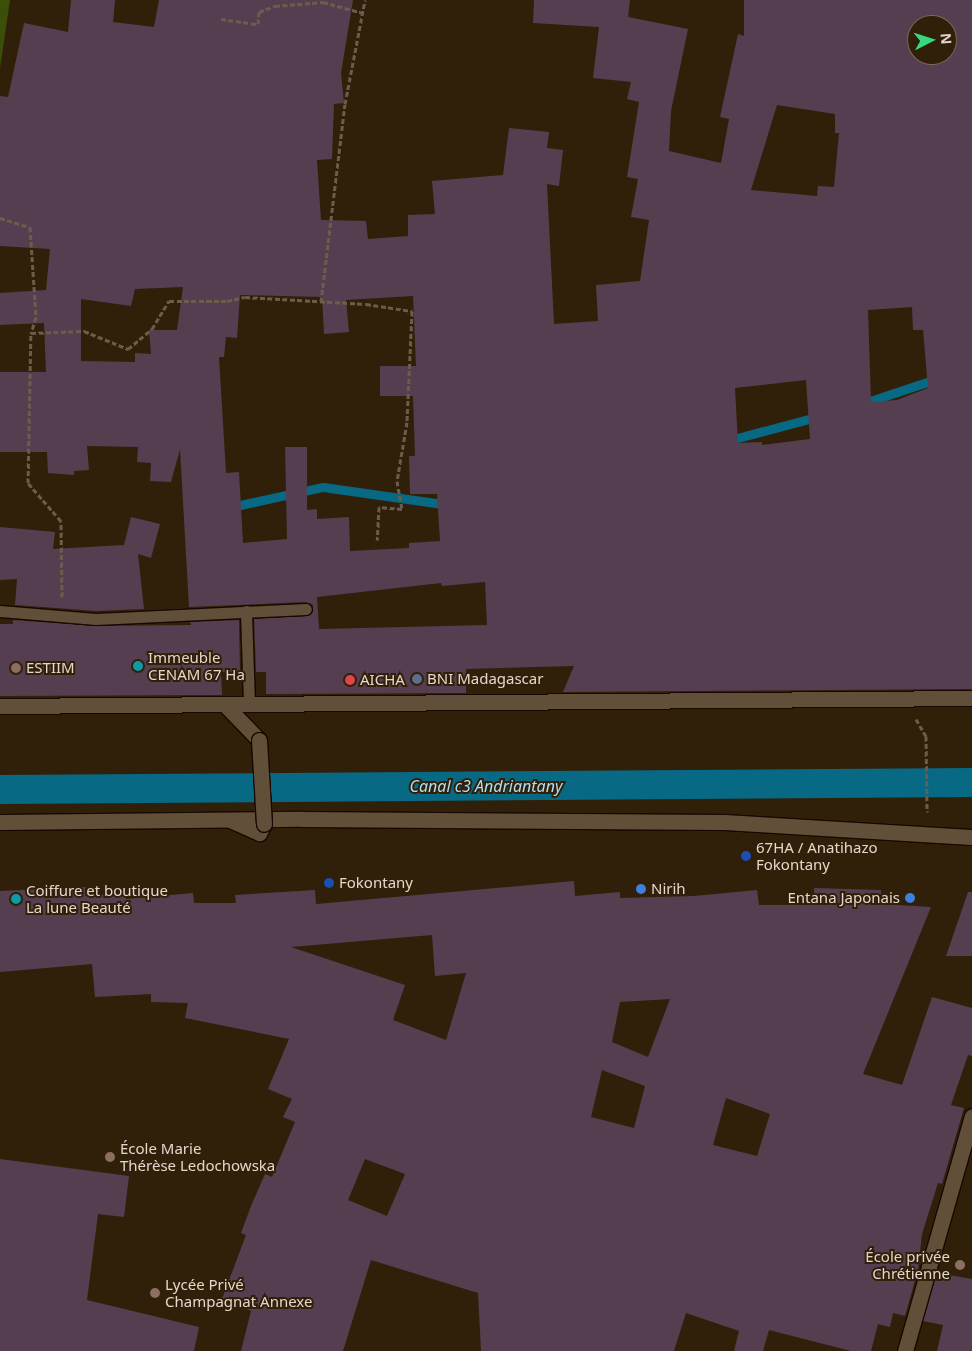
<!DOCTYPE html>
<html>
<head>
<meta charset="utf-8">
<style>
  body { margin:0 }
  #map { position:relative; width:972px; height:1351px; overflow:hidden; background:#30200a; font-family:"Noto Sans",sans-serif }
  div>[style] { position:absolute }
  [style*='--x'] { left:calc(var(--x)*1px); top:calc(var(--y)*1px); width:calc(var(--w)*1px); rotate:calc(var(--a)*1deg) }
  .green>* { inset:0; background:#3c4f09 }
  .stream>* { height:9px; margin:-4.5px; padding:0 4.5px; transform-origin:4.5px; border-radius:4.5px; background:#086984 }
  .canal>* { height:29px; margin:-14.5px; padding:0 14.5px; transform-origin:14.5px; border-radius:14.5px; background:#086984 }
  .building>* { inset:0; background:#553e50 }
  .path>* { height:3px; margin-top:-1.5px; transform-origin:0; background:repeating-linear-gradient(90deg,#6c5d4a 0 5px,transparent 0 7.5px) }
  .roads { filter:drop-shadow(1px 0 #170900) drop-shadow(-1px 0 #170900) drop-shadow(0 1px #170900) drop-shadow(0 -1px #170900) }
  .lane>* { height:11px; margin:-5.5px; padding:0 5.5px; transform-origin:5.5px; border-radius:5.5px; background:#614f39 }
  .street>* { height:15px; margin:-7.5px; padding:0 7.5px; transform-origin:7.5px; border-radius:7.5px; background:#614f39 }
  .secondary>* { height:15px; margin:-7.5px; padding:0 7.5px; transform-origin:7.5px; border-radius:7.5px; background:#614f39 }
  .bridges { filter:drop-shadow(1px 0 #170900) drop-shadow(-1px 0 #170900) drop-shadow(0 1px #170900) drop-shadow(0 -1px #170900) }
  .secondary-bridge>* { height:15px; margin:-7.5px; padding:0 7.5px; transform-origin:7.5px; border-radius:7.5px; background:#614f39 }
  .dots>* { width:14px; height:14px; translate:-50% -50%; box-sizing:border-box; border:2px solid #30200a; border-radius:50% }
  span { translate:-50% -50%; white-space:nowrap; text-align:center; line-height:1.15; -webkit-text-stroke:4px #30200a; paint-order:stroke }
  .poi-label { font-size:15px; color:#e2d7ca }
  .left { translate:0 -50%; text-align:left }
  .right { translate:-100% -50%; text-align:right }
  .water-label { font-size:16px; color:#afdff2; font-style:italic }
  .north { position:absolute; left:907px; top:15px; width:50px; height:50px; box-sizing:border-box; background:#30200a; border:1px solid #776957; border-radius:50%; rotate:85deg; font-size:14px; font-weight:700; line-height:20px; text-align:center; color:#e2d7ca }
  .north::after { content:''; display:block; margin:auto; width:18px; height:22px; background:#39d87f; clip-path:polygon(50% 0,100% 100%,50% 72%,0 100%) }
</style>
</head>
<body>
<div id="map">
  <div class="green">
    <div style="clip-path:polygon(0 0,10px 0,0 68px)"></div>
  </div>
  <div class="stream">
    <div style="--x:861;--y:404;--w:82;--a:-18.4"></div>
    <div style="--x:726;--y:441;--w:97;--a:-14.9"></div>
    <div style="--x:231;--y:507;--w:94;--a:-12.3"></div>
    <div style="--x:323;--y:487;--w:128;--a:8.1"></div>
  </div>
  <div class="canal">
    <div style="--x:0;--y:789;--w:972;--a:-0.41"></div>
  </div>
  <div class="building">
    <div style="clip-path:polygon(evenodd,71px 0,115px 0,113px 22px,154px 27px,159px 0,353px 0,341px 73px,344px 103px,334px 104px,332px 159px,317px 160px,321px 220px,366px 221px,368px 239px,408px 236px,408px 215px,435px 214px,432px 181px,503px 175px,509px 128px,549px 132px,547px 148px,563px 150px,559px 186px,547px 184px,554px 324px,598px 321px,596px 285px,640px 281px,649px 220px,631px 217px,638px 179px,627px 177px,639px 102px,627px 99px,631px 82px,593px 78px,599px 27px,533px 23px,534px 0,630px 0,628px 17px,688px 29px,671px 111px,669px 151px,721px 163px,729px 119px,720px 117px,738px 34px,744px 36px,744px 0,972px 0,972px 689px,563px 692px,574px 666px,466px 669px,466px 693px,266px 694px,266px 672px,256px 672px,254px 619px,307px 616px,313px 612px,313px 605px,306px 602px,189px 607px,180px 449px,171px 482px,150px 481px,151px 463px,137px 462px,138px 447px,87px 446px,89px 470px,74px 471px,74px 475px,48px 473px,47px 452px,0 452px,0 372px,46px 372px,44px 323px,0 325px,0 293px,46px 290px,50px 249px,0 246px,0 96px,8px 97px,24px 23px,68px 32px,71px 0,917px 25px,947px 25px,947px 55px,917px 55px,917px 25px,71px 0,777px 105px,835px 114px,835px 133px,839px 133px,834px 187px,818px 186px,817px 196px,751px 190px,777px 105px,71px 0,183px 287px,177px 330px,149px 330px,151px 354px,135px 353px,135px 362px,81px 361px,81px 299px,131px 306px,135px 289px,183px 287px,71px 0,240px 295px,322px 297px,324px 334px,349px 332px,346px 300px,413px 296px,416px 366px,380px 366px,380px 396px,413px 396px,415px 456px,409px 456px,410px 494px,437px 494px,440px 541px,409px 543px,409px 548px,350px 551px,349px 517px,317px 519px,317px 509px,307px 510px,307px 447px,285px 447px,287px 539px,243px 543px,239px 472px,226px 473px,219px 357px,224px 357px,226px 337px,237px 338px,240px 295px,71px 0,912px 307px,913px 330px,923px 330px,928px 388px,897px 400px,871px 402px,868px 310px,912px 307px,71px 0,806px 380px,810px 439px,762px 445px,762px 442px,738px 443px,735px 388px,806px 380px,71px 0,485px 582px,487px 625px,319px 629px,317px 597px,441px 583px,442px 586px,485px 582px)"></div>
    <div style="clip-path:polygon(131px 517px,160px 524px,151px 558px,138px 554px,144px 609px,96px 611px,15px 605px,17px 579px,0 580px,0 527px,55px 532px,53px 549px,124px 545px)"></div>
    <div style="clip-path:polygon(13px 620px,96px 626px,191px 625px,190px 622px,239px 620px,240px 672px,221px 672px,222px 695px,0 696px,0 624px,13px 624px)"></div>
    <div style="clip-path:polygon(evenodd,574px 881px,575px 896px,620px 892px,620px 898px,694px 896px,757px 890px,759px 905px,815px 905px,814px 888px,881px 890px,881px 904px,931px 907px,863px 1074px,902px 1085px,932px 997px,972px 1008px,972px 1056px,968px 1055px,951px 1105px,964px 1108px,942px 1184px,938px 1183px,922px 1234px,918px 1270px,905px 1316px,893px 1313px,890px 1327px,878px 1324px,871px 1351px,851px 1351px,769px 1330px,763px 1351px,734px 1351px,739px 1331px,686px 1313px,674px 1351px,481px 1351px,478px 1293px,371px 1260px,343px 1351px,241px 1351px,251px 1311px,222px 1299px,246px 1235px,241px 1233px,251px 1206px,265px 1174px,272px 1177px,295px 1122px,283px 1117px,292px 1099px,268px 1089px,289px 1039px,185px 1018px,188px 1003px,151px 1002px,151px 994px,95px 997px,92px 964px,0 972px,0 891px,85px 887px,85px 896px,126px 893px,126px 899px,193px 893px,194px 903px,236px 903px,235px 895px,315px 890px,316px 904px,574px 881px,432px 935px,435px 976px,466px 973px,446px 1040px,393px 1020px,405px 985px,291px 947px,432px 935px,574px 881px,670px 999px,648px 1057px,612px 1042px,620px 1002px,670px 999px,574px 881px,602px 1070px,645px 1086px,634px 1128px,591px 1117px,602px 1070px,574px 881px,726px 1098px,770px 1114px,757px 1156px,713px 1145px,726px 1098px,574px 881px,365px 1159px,405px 1174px,387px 1216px,348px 1200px,365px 1159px)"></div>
    <div style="clip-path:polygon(968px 892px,972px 892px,972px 956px,946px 956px)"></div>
    <div style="clip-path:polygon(0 1159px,129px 1176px,124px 1217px,98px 1214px,87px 1300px,199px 1327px,194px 1351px,0 1351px)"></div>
    <div style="clip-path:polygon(937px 1273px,972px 1279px,972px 1351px,937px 1351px,943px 1325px,923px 1321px)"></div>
  </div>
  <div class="path">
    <div style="--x:221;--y:19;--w:37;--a:8"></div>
    <div style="--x:258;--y:24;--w:12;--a:-85"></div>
    <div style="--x:259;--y:12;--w:17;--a:-21"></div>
    <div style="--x:275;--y:6;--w:48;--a:-4.8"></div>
    <div style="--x:323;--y:2;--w:41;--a:15.4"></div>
    <div style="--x:0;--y:218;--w:31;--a:17"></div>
    <div style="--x:30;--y:227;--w:90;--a:86.2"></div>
    <div style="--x:36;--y:317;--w:17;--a:107"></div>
    <div style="--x:321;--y:302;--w:199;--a:-83.1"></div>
    <div style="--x:345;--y:104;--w:106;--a:-79.1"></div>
    <div style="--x:62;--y:597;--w:76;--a:-90.8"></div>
    <div style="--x:61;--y:521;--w:50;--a:-131"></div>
    <div style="--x:28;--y:483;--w:150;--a:-88.9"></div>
    <div style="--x:31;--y:333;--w:53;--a:-2.2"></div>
    <div style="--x:84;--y:331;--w:48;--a:22.2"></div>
    <div style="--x:128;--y:349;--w:31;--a:-40"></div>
    <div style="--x:152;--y:329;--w:33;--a:-59"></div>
    <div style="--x:169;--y:301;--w:58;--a:0"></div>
    <div style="--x:227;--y:301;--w:18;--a:-13"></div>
    <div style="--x:245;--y:297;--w:121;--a:3.3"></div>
    <div style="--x:366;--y:304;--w:47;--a:8.7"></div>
    <div style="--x:412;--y:311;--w:111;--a:92.6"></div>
    <div style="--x:407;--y:422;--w:60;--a:99.6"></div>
    <div style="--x:397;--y:481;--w:28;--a:80"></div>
    <div style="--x:402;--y:509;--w:23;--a:-175"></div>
    <div style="--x:379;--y:507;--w:33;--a:93"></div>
    <div style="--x:916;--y:719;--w:20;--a:60"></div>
    <div style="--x:926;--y:736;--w:76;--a:89.2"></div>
  </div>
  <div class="roads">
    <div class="lane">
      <div style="--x:0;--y:611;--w:96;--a:4.8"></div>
      <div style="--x:96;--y:619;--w:210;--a:-2.7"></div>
      <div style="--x:240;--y:705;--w:9;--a:-13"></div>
      <div style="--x:249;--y:703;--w:92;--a:-91.9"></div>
    </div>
    <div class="street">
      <div style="--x:905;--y:1351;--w:244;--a:-74.1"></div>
    </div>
    <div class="secondary">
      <div style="--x:0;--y:706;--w:972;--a:-0.47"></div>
      <div style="--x:227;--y:707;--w:46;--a:45.9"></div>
      <div style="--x:232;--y:821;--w:30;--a:24"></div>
      <div style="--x:259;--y:833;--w:10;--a:-61"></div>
      <div style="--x:0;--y:822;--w:302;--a:-0.6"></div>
      <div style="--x:302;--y:819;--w:422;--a:0.4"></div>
      <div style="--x:724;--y:822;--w:248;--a:3.5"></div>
    </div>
  </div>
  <div class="bridges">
    <div class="secondary-bridge">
      <div style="--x:259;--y:740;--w:84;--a:86.6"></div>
    </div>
  </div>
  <div class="dots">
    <div style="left:138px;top:666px;background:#0f9aa8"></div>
    <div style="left:16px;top:668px;background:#8d6e63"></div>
    <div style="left:417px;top:679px;background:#5c6f8a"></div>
    <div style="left:350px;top:680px;background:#e0444e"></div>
    <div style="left:746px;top:856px;background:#1a4fb4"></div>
    <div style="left:329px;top:883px;background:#1a4fb4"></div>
    <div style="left:641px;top:889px;background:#3f7fe0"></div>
    <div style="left:910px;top:898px;background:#3f7fe0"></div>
    <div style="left:16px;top:899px;background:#0f9aa8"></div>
    <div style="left:110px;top:1157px;background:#8d6e63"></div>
    <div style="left:960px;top:1265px;background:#8d6e63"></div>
    <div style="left:155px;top:1293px;background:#8d6e63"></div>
  </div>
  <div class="poi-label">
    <span class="left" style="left:148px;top:666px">Immeuble<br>CENAM 67 Ha</span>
    <span class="left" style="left:26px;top:668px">ESTIIM</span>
    <span class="left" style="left:427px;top:679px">BNI Madagascar</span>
    <span class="left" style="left:360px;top:680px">AICHA</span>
    <span class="left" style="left:756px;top:856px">67HA / Anatihazo<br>Fokontany</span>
    <span class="left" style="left:339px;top:883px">Fokontany</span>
    <span class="left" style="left:651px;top:889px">Nirih</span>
    <span class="left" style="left:26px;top:899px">Coiffure et boutique<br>La lune Beauté</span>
    <span class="right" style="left:900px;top:898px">Entana Japonais</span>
    <span class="left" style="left:120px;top:1157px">École Marie<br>Thérèse Ledochowska</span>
    <span class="right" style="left:950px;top:1265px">École privée<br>Chrétienne</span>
    <span class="left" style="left:165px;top:1293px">Lycée Privé<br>Champagnat Annexe</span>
  </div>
  <div class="water-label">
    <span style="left:486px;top:786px">Canal c3 Andriantany</span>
  </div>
  <div class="north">N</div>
</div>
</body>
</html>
